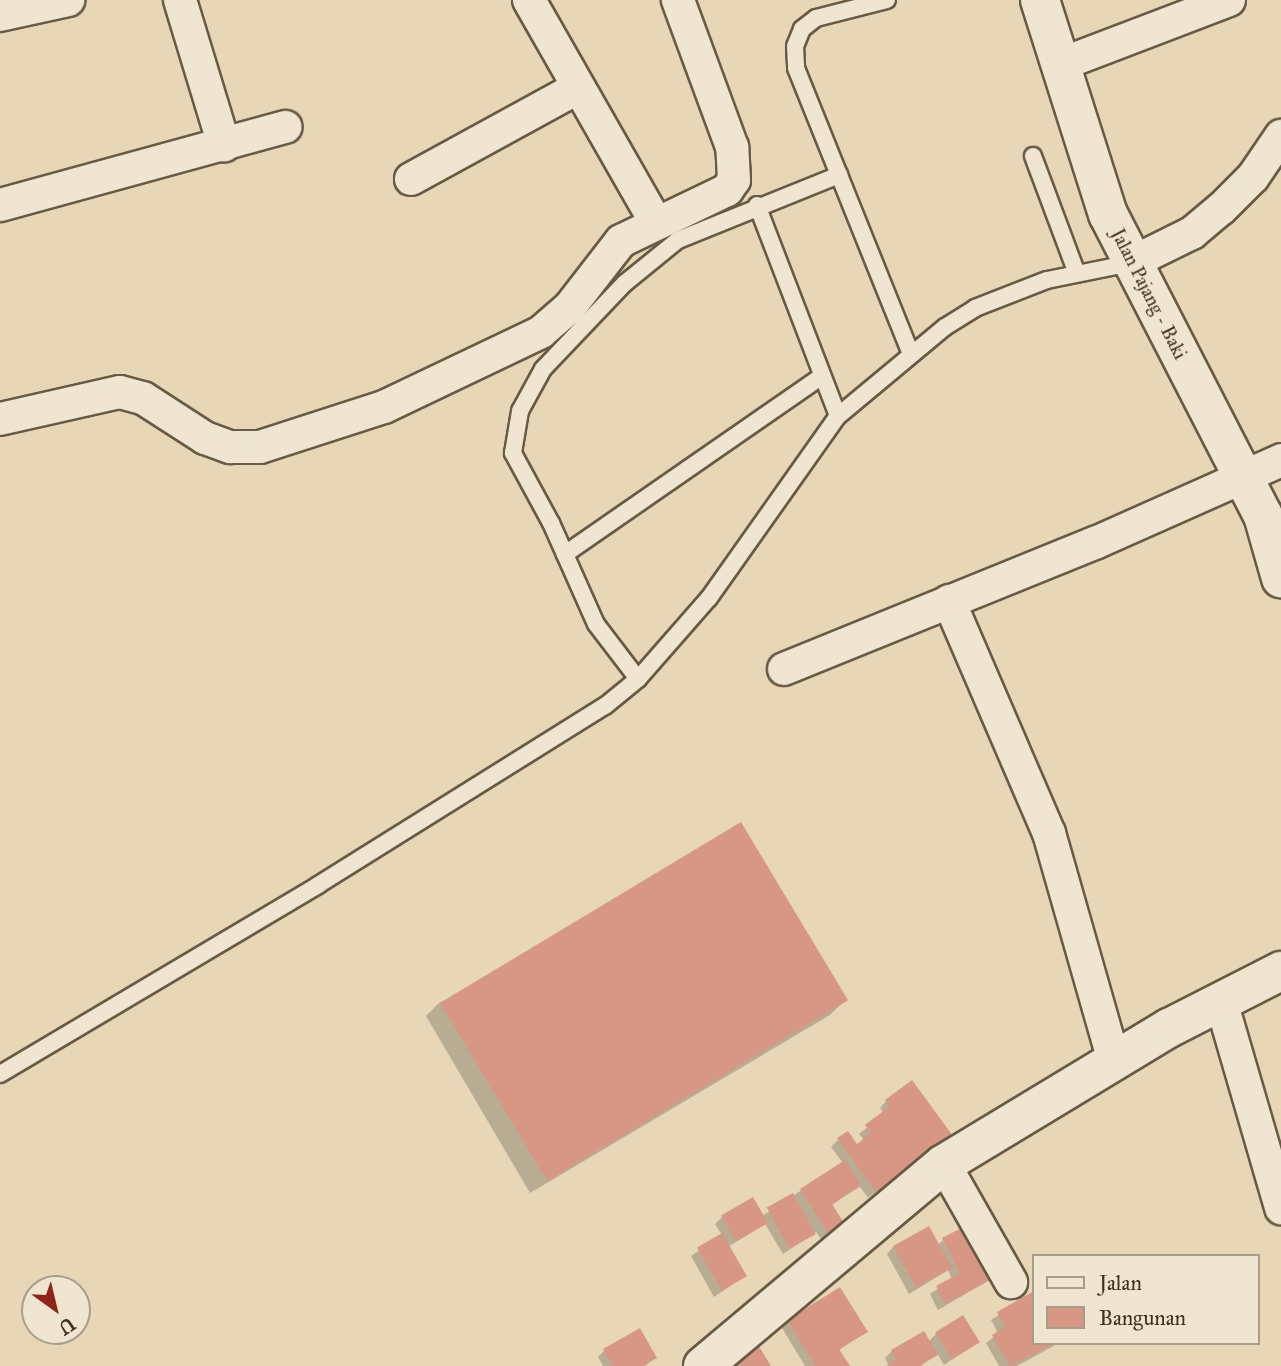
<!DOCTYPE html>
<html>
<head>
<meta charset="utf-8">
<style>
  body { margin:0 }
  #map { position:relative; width:1281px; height:1366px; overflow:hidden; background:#e7d7b7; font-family:"IM FELL Great Primer",serif }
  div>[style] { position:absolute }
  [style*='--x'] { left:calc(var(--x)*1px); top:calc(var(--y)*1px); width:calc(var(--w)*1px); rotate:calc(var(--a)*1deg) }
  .shadow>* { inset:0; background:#0003 }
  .building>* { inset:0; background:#d89785; transform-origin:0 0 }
  .roads { filter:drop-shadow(2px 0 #685a44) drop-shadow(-2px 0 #685a44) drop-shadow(0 2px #685a44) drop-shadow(0 -2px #685a44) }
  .service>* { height:16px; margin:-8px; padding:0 8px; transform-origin:8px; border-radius:8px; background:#efe5d0 }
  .minor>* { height:32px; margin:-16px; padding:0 16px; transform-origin:16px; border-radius:16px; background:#efe5d0 }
  .tertiary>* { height:38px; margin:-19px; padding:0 19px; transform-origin:19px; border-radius:19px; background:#efe5d0 }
  .secondary>* { height:38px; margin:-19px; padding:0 19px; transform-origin:19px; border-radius:19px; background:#efe5d0 }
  span { translate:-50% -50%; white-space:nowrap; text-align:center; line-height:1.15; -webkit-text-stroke:6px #efe5d0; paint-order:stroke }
  .street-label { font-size:19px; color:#3e301d }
  .legend { position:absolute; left:1032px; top:1254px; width:228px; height:91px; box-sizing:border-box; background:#efe5d0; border:2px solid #a89d88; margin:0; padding:9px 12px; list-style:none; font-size:21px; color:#3e301d }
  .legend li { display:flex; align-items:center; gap:14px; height:35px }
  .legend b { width:35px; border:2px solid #a89d88 }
  .north { position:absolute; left:21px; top:1275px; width:70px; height:70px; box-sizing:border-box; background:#efe5d0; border:2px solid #a89d88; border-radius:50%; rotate:146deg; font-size:19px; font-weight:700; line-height:28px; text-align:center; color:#3e301d }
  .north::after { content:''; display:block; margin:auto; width:24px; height:32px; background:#8f2418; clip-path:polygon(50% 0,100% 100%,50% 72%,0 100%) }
</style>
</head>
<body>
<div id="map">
  <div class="shadow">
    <div style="clip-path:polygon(845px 1000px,830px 1015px,530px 1193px,426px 1016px,440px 1002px)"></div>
    <div style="clip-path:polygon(886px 1101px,943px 1143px,868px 1198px,859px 1185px,831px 1206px,842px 1223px,821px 1239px,816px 1232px,783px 1254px,765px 1224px,728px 1247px,745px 1276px,714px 1297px,691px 1256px,722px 1235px,715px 1224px,722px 1217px,762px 1216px,843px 1163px,831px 1147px,838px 1140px,857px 1146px,864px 1140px,859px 1134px,884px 1114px,880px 1108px)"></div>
    <div style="clip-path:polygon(943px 1240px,996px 1276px,938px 1310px,930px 1294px,952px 1279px,948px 1270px,909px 1294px,887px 1254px,894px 1246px,938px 1245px)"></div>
    <div style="clip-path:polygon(1034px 1293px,1034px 1343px,1059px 1343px,1017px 1366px,999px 1366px,986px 1343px,998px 1333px,991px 1320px)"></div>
    <div style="clip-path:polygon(789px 1321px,866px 1331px,838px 1351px,848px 1366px,805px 1366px,782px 1328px)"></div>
    <div style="clip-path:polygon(936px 1334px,978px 1342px,944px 1365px,937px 1353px,921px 1366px,889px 1366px,885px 1358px,892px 1351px,928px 1342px)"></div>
    <div style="clip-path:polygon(605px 1350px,655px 1358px,645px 1366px,603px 1366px,598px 1357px)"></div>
  </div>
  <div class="building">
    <div style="left:741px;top:822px;width:208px;height:351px;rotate:59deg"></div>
    <div style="clip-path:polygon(912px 1080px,953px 1136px,876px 1192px,837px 1138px,848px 1131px,857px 1144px,871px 1133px,865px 1125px,890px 1106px,885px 1100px)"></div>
    <div style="clip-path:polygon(845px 1160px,861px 1186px,832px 1204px,844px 1223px,828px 1233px,800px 1189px)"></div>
    <div style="left:793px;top:1193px;width:47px;height:30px;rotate:61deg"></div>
    <div style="left:753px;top:1197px;width:30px;height:37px;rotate:60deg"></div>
    <div style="clip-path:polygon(971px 1223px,998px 1276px,945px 1304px,936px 1286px,960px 1273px,942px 1238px)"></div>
    <div style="left:929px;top:1226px;width:48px;height:41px;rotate:61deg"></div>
    <div style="left:722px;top:1233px;width:50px;height:29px;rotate:60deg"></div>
    <div style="clip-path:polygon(840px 1287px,868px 1332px,839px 1349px,850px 1366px,816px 1366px,787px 1320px)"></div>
    <div style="clip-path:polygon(1034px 1291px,1034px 1343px,1056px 1343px,1010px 1366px,992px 1335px,1005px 1327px,997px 1312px)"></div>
    <div style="left:963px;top:1315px;width:32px;height:33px;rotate:58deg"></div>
    <div style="clip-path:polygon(640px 1328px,657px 1358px,642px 1366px,613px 1366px,603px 1349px)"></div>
    <div style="clip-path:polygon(924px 1331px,938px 1355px,919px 1366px,886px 1366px,896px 1360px,891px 1350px)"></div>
    <div style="clip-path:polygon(757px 1343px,771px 1366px,733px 1366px)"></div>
  </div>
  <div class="roads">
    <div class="service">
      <div style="--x:887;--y:0;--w:73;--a:165.8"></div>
      <div style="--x:816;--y:18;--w:18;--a:142"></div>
      <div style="--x:802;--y:29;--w:18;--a:112"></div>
      <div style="--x:795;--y:46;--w:22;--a:87"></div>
      <div style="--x:796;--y:68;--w:308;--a:68.1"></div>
      <div style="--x:1033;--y:156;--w:123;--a:69.5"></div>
      <div style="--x:757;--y:205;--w:226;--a:69"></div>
      <div style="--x:565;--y:554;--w:311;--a:-34.7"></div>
      <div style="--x:638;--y:679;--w:69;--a:-127.4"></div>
      <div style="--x:596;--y:624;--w:111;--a:-114"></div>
      <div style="--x:551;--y:523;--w:80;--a:-118.5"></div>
      <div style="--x:513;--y:453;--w:43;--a:-80.5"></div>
      <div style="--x:520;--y:411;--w:48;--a:-61.3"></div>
      <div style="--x:543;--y:369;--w:119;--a:-46.4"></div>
      <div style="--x:625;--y:283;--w:68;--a:-39.1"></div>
      <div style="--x:678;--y:240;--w:174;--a:-22"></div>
      <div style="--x:0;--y:1074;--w:370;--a:-30.7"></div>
      <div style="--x:318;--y:885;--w:338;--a:-32"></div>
      <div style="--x:605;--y:706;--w:43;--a:-39.3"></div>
      <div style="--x:638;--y:679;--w:108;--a:-48.8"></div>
      <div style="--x:709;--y:598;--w:223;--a:-54.7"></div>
      <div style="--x:838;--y:416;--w:139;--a:-39.8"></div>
      <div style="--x:945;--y:327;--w:36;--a:-32"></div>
      <div style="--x:975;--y:308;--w:77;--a:-21.3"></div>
      <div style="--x:1047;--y:280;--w:86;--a:-11.4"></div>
    </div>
    <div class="minor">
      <div style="--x:180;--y:0;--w:152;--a:73.1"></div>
      <div style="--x:529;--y:0;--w:254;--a:60.3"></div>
      <div style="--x:0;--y:15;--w:70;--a:-12.4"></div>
      <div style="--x:1059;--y:65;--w:182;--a:-20.9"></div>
      <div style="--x:411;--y:179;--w:189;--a:-28.7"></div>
      <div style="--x:0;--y:205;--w:296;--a:-15.3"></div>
      <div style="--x:1131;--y:263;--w:68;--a:-26.2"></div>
      <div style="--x:1192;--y:233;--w:38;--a:-40"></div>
      <div style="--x:1221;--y:209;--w:45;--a:-45"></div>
      <div style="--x:1253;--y:177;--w:50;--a:-55.7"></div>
      <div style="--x:0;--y:419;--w:123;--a:-12.7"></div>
      <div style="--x:120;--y:392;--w:24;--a:15"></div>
      <div style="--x:143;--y:398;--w:74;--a:32.8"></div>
      <div style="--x:205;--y:438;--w:27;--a:20"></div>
      <div style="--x:230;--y:447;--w:30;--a:0"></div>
      <div style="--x:260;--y:447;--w:130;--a:-17.9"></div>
      <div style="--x:384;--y:407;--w:174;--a:-25.5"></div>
      <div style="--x:541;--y:332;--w:37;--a:-41"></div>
      <div style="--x:569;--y:308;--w:85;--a:-52.2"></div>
      <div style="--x:621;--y:241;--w:118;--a:-25.7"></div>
      <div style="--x:727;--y:190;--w:12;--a:-55"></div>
      <div style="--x:734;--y:180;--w:33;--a:-93"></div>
      <div style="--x:732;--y:147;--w:157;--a:-110.2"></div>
      <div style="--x:949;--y:601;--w:253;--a:66.7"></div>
      <div style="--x:1049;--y:833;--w:237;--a:74.1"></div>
      <div style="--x:784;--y:669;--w:336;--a:-22.1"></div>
      <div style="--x:1095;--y:543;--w:204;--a:-24"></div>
      <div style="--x:1221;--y:1001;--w:216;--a:73.8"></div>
      <div style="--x:944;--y:1164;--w:136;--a:60.4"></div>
    </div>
    <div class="tertiary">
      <div style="--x:703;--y:1366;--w:314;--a:-40"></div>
      <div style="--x:944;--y:1164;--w:263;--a:-31.2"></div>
      <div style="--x:1169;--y:1028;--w:126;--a:-27"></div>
    </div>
    <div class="secondary">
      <div style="--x:1040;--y:0;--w:225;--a:72.4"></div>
      <div style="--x:1108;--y:214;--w:339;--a:62.8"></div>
      <div style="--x:1263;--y:515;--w:66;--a:74.1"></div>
    </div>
  </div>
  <div class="street-label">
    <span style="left:1149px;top:294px;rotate:63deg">Jalan Pajang - Baki</span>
  </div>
  <ul class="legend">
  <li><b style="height:9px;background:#efe5d0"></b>Jalan</li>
  <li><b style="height:19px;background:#d89785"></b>Bangunan</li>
  </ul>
  <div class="north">U</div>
</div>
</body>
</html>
